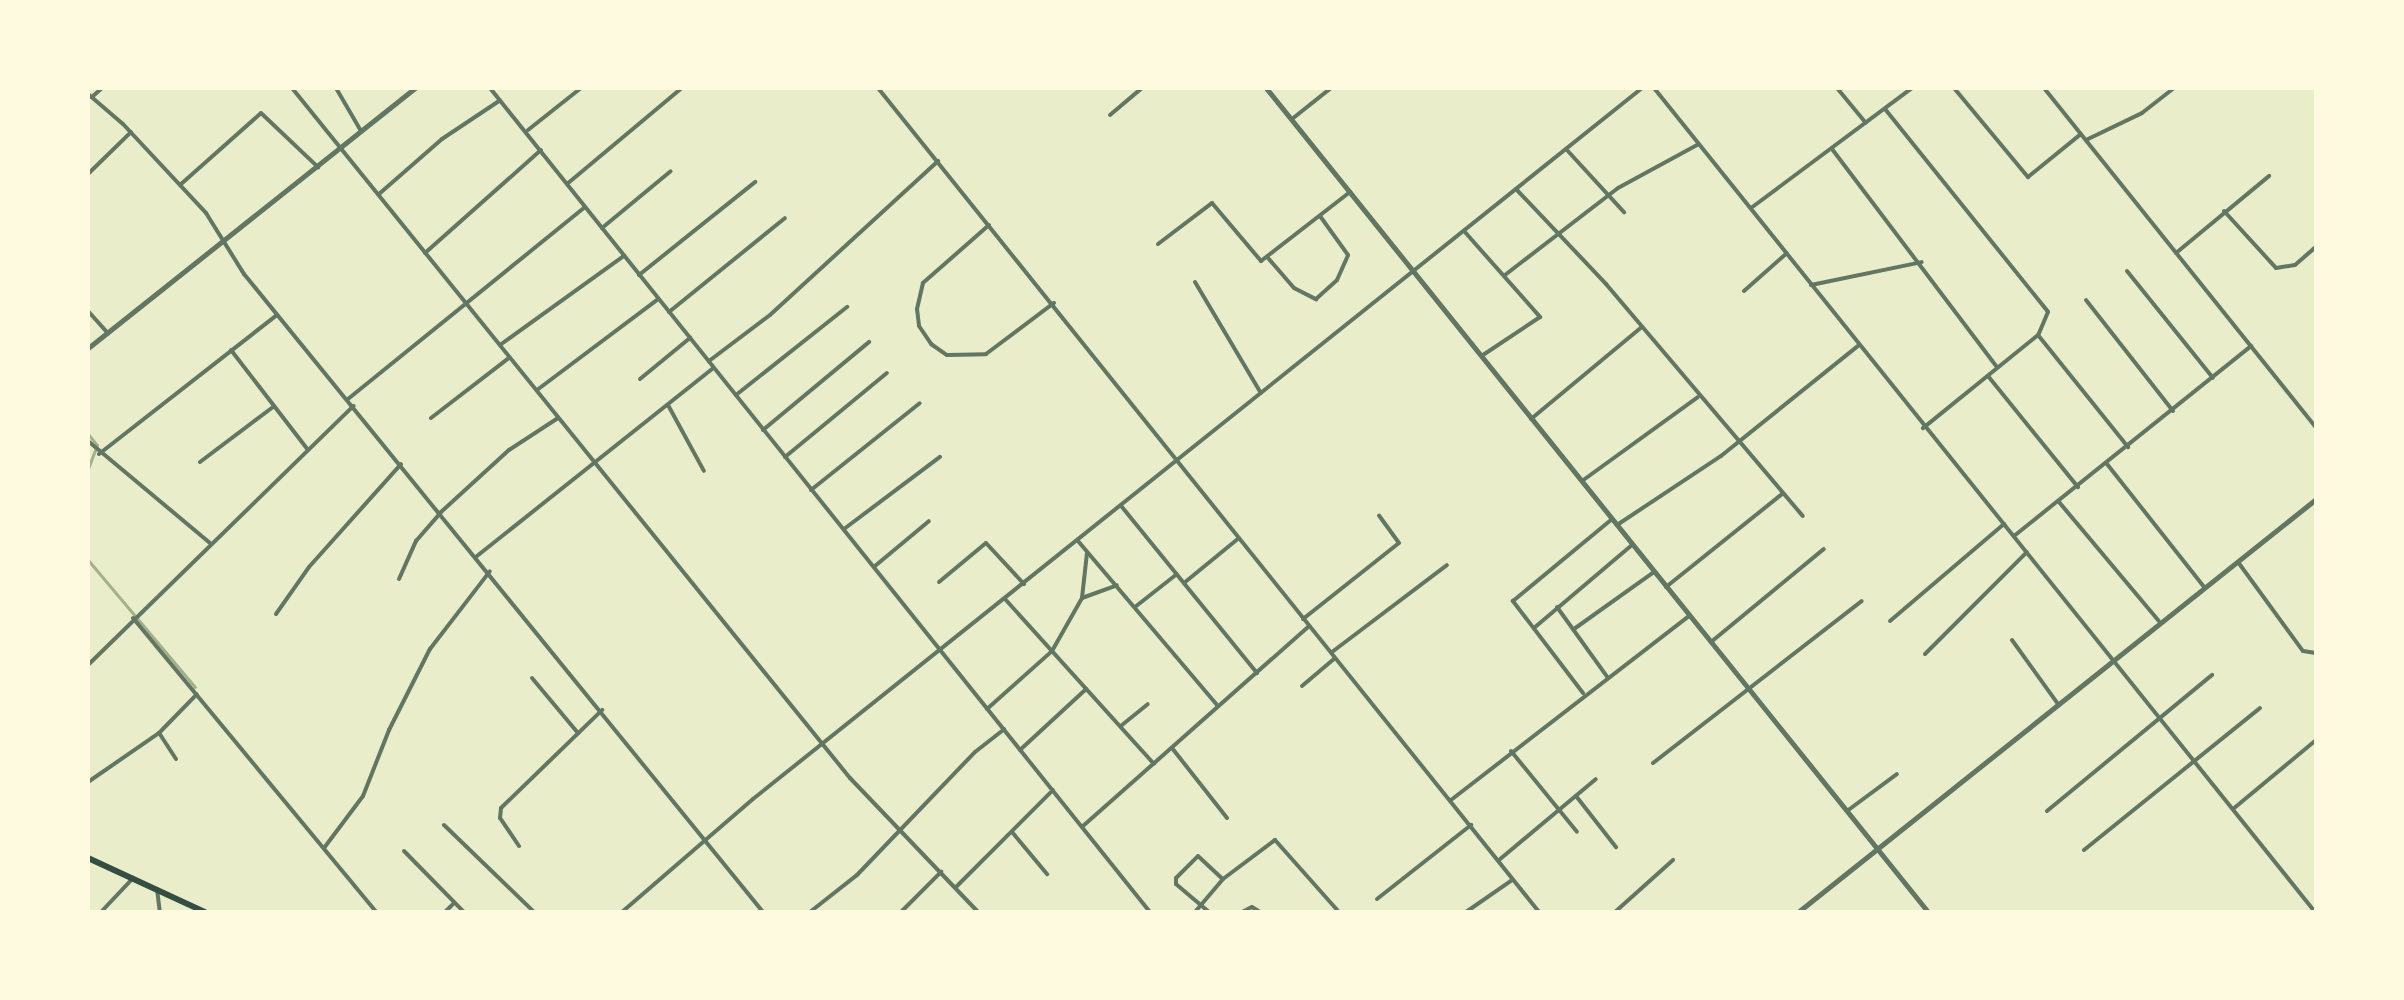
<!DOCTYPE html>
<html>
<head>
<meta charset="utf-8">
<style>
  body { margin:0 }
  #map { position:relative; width:2404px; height:1000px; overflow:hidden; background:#e9edc9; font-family:Roboto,sans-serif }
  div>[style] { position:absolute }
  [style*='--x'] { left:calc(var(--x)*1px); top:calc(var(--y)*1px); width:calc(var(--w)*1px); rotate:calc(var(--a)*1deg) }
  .stream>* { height:3px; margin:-1.5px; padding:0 1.5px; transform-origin:1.5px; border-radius:1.5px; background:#a3b18a }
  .minor>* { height:4px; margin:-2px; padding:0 2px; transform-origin:2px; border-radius:2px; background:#617663 }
  .tertiary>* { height:5px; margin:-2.5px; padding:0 2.5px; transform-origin:2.5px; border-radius:2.5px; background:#617663 }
  .secondary>* { height:6px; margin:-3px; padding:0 3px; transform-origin:3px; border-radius:3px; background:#344e41 }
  span { translate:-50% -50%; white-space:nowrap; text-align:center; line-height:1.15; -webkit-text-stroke:6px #fefae0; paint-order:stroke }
  .frame { position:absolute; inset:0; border:90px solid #fefae0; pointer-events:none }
</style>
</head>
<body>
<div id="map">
  <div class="stream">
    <div style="--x:88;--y:434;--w:14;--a:51"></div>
    <div style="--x:97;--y:445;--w:25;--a:111"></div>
    <div style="--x:88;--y:560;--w:166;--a:49.9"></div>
  </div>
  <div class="minor">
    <div style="--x:292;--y:88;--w:887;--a:51.04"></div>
    <div style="--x:850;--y:778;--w:185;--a:46.3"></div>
    <div style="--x:336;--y:88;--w:50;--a:59.8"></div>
    <div style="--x:490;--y:88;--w:1056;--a:51.31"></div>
    <div style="--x:878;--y:88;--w:1056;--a:51.26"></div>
    <div style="--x:1654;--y:88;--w:1056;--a:51.26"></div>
    <div style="--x:1837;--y:88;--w:45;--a:50.4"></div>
    <div style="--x:1954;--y:88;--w:116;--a:50.3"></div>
    <div style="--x:2028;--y:177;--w:68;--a:-39.1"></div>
    <div style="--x:2044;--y:88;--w:435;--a:51.3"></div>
    <div style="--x:88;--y:94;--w:46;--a:40.6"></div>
    <div style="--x:123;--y:124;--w:122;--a:47"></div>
    <div style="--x:206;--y:213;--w:72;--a:58.1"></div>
    <div style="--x:244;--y:274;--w:822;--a:50.87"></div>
    <div style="--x:92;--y:97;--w:13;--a:-42"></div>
    <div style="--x:1885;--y:109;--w:260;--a:51.2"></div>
    <div style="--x:2048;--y:312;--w:25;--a:113"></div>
    <div style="--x:2038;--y:335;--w:148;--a:141"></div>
    <div style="--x:1110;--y:115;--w:42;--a:-40.2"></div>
    <div style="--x:1292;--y:119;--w:50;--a:-38.5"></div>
    <div style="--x:528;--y:130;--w:68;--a:-38.4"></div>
    <div style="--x:2086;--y:140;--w:62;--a:-25.7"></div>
    <div style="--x:2142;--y:113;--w:41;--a:-38"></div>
    <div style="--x:1566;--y:149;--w:86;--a:47.4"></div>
    <div style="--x:1832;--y:149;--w:273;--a:52.9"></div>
    <div style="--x:88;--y:174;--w:60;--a:-44.3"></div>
    <div style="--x:567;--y:184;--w:150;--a:-39.9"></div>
    <div style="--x:180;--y:185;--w:108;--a:-41.6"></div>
    <div style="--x:261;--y:113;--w:79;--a:43.5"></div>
    <div style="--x:1516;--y:189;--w:131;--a:46.5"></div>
    <div style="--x:1606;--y:284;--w:304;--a:49.7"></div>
    <div style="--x:379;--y:194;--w:84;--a:-41.1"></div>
    <div style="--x:442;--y:139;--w:69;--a:-33.7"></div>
    <div style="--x:1751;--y:208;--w:201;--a:-36.7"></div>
    <div style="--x:2224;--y:211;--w:77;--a:47.6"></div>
    <div style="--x:2276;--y:268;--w:19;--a:-9"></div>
    <div style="--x:2295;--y:265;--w:28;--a:-41"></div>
    <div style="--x:989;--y:225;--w:88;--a:138.7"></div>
    <div style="--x:923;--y:283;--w:27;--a:103"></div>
    <div style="--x:917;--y:309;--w:17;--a:83"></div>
    <div style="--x:919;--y:326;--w:22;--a:56"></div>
    <div style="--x:931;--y:344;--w:19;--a:35"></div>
    <div style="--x:947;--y:355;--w:39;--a:-1"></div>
    <div style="--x:986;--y:354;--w:85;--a:-36.9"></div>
    <div style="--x:602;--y:228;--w:89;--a:-39.6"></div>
    <div style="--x:1464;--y:231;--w:115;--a:48.5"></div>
    <div style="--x:1540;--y:317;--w:69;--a:146.3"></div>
    <div style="--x:1158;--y:244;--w:68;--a:-37.2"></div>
    <div style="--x:1212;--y:203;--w:76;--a:49.8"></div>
    <div style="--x:1261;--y:261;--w:113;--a:-37.8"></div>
    <div style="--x:425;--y:253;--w:155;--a:-41.6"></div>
    <div style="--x:2176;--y:253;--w:121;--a:-39.6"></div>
    <div style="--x:1268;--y:258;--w:40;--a:49"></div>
    <div style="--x:1294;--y:288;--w:25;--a:27"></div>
    <div style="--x:1316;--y:299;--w:28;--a:-42"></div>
    <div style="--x:1337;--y:280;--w:27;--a:-66"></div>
    <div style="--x:1348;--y:255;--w:48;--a:-125.7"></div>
    <div style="--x:2127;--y:271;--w:137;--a:51.2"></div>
    <div style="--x:639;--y:275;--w:149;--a:-38.7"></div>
    <div style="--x:1505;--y:275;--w:143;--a:-37.6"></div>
    <div style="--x:1618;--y:188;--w:92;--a:-28.5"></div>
    <div style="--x:1195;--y:282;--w:129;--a:59.3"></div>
    <div style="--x:1811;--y:285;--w:113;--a:-11.7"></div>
    <div style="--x:1744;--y:291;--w:57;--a:-41.5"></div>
    <div style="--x:2086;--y:300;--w:141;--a:51.9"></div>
    <div style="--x:88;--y:311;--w:30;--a:48"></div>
    <div style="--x:669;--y:312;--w:149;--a:-39"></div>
    <div style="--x:2038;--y:335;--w:144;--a:51.2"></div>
    <div style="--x:500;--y:345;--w:153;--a:-35.7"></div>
    <div style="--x:231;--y:350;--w:126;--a:52.4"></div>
    <div style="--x:709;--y:361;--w:76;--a:-37"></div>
    <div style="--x:770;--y:315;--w:228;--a:-42.5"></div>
    <div style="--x:1988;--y:376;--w:143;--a:51"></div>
    <div style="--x:640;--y:379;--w:65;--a:-39.4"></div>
    <div style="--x:537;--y:390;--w:151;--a:-36.9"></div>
    <div style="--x:736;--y:395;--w:142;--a:-38.4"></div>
    <div style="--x:348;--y:399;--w:305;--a:-39"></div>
    <div style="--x:668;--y:405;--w:75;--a:61.4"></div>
    <div style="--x:431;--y:418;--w:98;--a:-37.6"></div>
    <div style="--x:1531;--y:419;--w:144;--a:-39.7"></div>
    <div style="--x:763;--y:430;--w:138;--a:-39.7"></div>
    <div style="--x:88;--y:441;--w:159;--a:39.9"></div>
    <div style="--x:99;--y:454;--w:226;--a:-38"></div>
    <div style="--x:785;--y:457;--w:132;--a:-39.5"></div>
    <div style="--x:200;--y:462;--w:91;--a:-37"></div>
    <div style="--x:2107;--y:464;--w:157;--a:51.7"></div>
    <div style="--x:1582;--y:481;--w:143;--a:-35.9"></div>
    <div style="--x:811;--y:490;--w:139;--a:-38.6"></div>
    <div style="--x:2059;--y:502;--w:155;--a:50"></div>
    <div style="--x:1122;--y:507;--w:214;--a:50.9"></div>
    <div style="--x:1617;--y:525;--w:125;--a:-33.6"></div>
    <div style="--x:1721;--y:456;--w:177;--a:-38.8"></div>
    <div style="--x:844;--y:529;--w:120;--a:-36.9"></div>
    <div style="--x:2014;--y:536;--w:304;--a:-38.7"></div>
    <div style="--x:1078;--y:541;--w:216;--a:49.7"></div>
    <div style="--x:477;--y:556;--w:302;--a:-38.5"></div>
    <div style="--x:2238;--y:562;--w:110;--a:53.9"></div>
    <div style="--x:2303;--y:651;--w:13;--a:9"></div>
    <div style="--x:875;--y:566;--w:70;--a:-39.8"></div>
    <div style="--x:399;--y:579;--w:42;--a:-65.9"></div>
    <div style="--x:416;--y:541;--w:38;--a:-49"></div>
    <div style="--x:441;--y:512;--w:92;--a:-42.4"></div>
    <div style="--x:509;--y:450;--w:59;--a:-33.1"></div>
    <div style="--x:939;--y:582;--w:61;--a:-39.7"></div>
    <div style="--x:986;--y:543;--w:56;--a:47.2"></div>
    <div style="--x:1184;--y:583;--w:71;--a:-39.3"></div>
    <div style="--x:1666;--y:587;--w:149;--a:-38.7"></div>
    <div style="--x:1082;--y:598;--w:37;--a:-20"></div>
    <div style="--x:1005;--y:599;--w:222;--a:47.9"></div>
    <div style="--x:1135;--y:607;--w:53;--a:-38.2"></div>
    <div style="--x:1557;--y:607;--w:87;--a:54.3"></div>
    <div style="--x:276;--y:614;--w:57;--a:-54.9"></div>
    <div style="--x:309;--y:567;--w:138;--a:-48.2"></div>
    <div style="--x:133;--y:618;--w:381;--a:50.4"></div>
    <div style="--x:1303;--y:619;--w:122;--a:-38.4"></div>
    <div style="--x:1399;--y:543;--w:34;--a:-126"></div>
    <div style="--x:1890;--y:621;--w:150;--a:-40.4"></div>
    <div style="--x:1534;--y:628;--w:128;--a:-40.3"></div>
    <div style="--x:1574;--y:629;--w:98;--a:-35.5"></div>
    <div style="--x:2012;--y:640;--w:79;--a:54.3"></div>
    <div style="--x:1711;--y:642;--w:146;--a:-39.5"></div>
    <div style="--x:1332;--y:652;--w:144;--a:-37.1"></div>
    <div style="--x:1925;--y:654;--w:144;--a:-45"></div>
    <div style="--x:88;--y:665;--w:371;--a:-44.3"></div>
    <div style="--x:532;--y:678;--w:72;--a:50.1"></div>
    <div style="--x:1302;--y:686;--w:43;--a:-40.3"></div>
    <div style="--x:1583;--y:693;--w:116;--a:-127.3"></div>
    <div style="--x:1513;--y:601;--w:129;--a:-39.6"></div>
    <div style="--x:987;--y:709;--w:87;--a:-41.7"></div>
    <div style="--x:1052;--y:651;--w:61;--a:-60.5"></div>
    <div style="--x:1082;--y:598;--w:45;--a:-83.7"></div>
    <div style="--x:1122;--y:725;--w:33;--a:-39"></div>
    <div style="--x:1172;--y:748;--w:89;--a:51.8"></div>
    <div style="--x:1020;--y:750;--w:90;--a:-42.7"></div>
    <div style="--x:1511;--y:751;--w:104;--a:50.8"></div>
    <div style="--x:176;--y:759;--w:31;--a:-123"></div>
    <div style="--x:159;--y:733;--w:54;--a:-45.7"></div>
    <div style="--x:1653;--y:763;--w:264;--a:-37.8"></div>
    <div style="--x:88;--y:782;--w:86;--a:-34.6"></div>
    <div style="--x:1576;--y:796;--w:65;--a:51.9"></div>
    <div style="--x:1451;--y:800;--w:301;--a:-37.7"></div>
    <div style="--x:2233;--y:809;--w:108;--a:-39.7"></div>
    <div style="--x:1847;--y:811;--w:62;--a:-36.5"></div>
    <div style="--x:2047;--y:811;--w:214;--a:-39.5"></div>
    <div style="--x:444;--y:825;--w:125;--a:44"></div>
    <div style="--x:1083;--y:826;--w:302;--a:-41.5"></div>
    <div style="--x:1012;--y:832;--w:55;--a:50.2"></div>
    <div style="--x:519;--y:846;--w:34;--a:-124"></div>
    <div style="--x:500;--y:818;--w:10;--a:-84"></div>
    <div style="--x:501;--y:808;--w:141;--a:-44.1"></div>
    <div style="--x:324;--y:848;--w:65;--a:-53.1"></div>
    <div style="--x:363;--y:796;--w:71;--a:-68.5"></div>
    <div style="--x:389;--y:730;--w:91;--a:-63.2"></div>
    <div style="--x:430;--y:649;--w:98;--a:-52.4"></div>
    <div style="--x:2084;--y:850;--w:226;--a:-38.9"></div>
    <div style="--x:404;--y:851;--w:86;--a:45.5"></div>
    <div style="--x:1499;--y:860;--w:126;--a:-39.9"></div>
    <div style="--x:956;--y:887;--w:137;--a:-45"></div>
    <div style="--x:157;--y:889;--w:23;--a:83"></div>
    <div style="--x:1377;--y:899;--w:120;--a:-38.2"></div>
    <div style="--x:101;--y:912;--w:47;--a:-46.7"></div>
    <div style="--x:445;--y:912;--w:13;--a:-45"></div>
    <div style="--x:622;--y:912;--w:173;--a:-40.8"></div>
    <div style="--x:753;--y:799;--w:1138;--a:-38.65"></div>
    <div style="--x:810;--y:912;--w:60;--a:-38.2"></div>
    <div style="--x:857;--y:875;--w:170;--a:-46.2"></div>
    <div style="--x:975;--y:752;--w:37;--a:-38"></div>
    <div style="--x:901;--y:912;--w:57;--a:-45"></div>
    <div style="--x:1195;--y:912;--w:43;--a:-49.7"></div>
    <div style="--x:1223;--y:879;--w:65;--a:-36.9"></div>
    <div style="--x:1275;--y:840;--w:96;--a:48.4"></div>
    <div style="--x:1209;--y:912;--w:43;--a:-139.7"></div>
    <div style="--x:1176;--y:884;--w:6;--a:-90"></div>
    <div style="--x:1176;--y:878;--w:31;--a:-45"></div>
    <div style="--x:1198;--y:856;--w:34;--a:43"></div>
    <div style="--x:1242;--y:912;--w:11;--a:-27"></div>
    <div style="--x:1252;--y:907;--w:9;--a:32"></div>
    <div style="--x:1466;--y:912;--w:56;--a:-34.8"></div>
    <div style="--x:1615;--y:912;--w:78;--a:-41.9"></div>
  </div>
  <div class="tertiary">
    <div style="--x:1266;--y:88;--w:1057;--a:51.22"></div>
    <div style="--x:88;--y:348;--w:418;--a:-38.5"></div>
    <div style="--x:1798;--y:912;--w:662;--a:-38.57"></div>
  </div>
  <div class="secondary">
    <div style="--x:88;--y:858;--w:129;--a:24.8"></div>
  </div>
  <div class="frame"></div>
</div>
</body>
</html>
